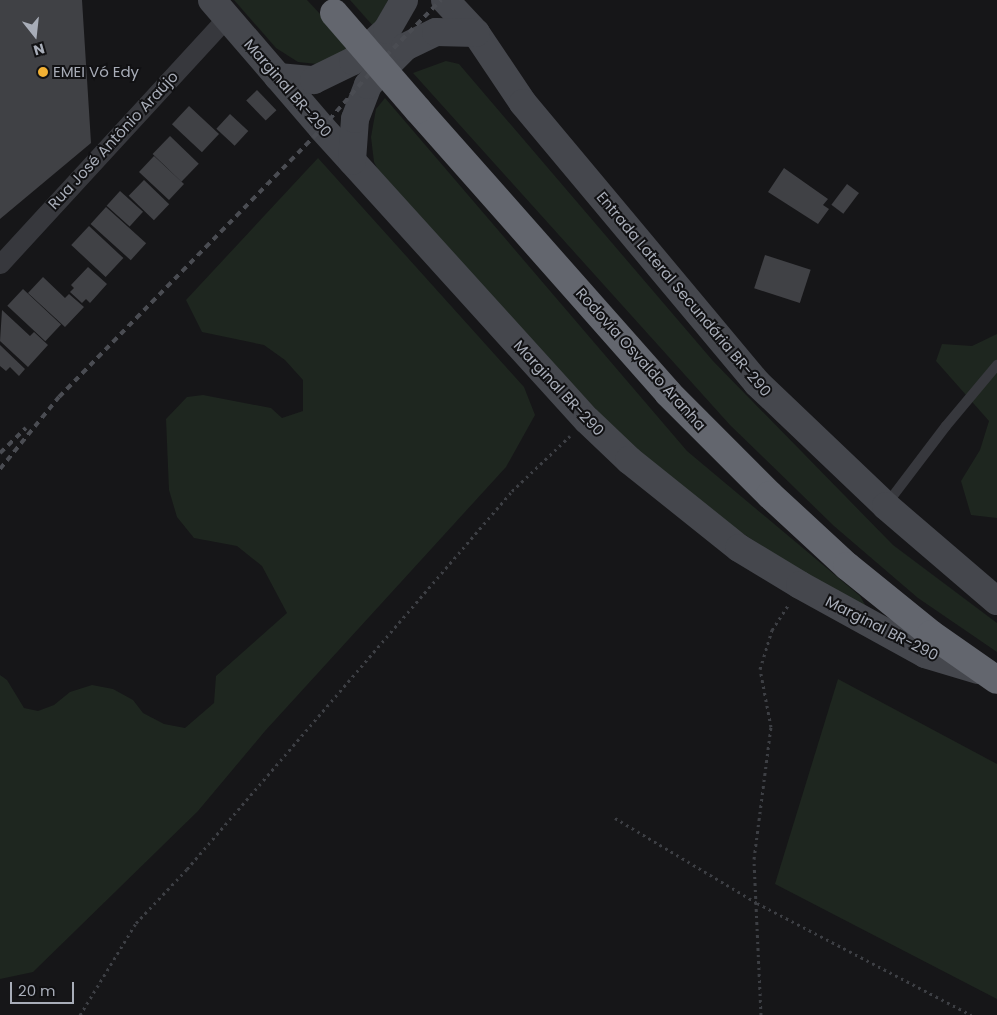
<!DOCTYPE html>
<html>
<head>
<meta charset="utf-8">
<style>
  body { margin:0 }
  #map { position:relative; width:997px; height:1015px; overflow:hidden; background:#161618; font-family:Poppins,sans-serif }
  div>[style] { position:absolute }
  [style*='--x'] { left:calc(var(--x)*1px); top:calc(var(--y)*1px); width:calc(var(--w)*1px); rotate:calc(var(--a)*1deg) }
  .green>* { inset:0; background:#1e261f }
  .building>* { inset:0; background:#404145; transform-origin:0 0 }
  .path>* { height:3px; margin-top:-1.5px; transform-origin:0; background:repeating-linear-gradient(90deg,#3d3f44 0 2.5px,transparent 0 6.5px) }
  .lane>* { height:10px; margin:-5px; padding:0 5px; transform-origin:5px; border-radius:5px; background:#37383d }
  .street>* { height:19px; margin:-9.5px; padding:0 9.5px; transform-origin:9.5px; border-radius:9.5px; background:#37383d }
  .secondary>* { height:28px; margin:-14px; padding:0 14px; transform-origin:14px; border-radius:14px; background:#45474d }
  .highway>* { height:28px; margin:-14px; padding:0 14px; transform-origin:14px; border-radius:14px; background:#63666e }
  .rail>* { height:4px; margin-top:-2px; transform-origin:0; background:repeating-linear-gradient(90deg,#4a4c52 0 6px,transparent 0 11px) }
  .highway-bridge>* { height:28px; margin:-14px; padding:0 14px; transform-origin:14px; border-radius:14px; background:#63666e }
  .dots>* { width:14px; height:14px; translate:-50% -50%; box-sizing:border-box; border:2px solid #111113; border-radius:50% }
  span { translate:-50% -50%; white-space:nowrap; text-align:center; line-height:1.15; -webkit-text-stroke:4px #111113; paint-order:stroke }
  .poi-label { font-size:15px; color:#a8adb8 }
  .left { translate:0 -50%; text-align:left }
  .street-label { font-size:15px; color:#a8adb8 }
  .north { position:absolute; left:10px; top:10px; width:50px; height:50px; -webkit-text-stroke:4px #111113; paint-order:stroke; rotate:164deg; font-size:14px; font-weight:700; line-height:20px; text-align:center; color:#a8adb8 }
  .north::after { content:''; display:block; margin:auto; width:18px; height:22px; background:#a8adb8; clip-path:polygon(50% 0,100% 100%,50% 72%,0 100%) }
  .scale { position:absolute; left:10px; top:982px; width:64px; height:22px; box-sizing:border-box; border:2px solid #a8adb8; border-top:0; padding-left:6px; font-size:15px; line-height:18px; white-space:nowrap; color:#a8adb8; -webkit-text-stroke:4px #111113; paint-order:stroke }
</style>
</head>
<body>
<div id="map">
  <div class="green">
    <div style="clip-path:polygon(234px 0,307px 0,350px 46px,335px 59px,317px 64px,298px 62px,276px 48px)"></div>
    <div style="clip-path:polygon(350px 0,388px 0,374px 27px)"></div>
    <div style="clip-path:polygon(446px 61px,459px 64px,713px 361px,893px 545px,997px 623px,997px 652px,918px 598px,834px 526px,730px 425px,413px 73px)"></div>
    <div style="clip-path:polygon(385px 98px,687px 451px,860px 596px,872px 617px,666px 484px,386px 186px,374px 162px,371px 137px,376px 109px)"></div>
    <div style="clip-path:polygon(318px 158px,524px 387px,535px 415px,506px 467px,265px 731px,198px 811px,33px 972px,0 979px,0 675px,7px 680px,24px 708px,38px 711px,54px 705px,70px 692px,92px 685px,113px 689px,133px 700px,143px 713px,164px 724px,185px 728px,214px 703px,216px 676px,287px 613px,262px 566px,237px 546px,194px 538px,177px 517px,169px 490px,166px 419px,187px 397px,203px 395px,271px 408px,282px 418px,303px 411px,303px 380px,285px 360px,264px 345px,202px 332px,186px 300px)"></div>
    <div style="clip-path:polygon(997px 334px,997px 518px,971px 515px,961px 481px,980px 450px,989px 421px,936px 361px,942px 344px,972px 346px)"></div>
    <div style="clip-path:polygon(838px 679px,997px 764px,997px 999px,775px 884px)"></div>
  </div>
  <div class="building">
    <div style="clip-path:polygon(0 0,82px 0,91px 143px,0 219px)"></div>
    <div style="left:257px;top:90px;width:28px;height:15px;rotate:46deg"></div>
    <div style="left:189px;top:106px;width:41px;height:25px;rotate:43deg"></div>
    <div style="left:230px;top:114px;width:25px;height:20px;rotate:43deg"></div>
    <div style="left:170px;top:136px;width:40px;height:25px;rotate:44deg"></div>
    <div style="left:154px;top:156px;width:41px;height:22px;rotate:43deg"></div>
    <div style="clip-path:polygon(784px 168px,828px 199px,823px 205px,829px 209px,818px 224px,768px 192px)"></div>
    <div style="left:144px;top:180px;width:35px;height:22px;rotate:44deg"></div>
    <div style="left:847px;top:184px;width:15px;height:26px;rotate:37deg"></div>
    <div style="left:120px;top:191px;width:31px;height:20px;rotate:42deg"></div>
    <div style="left:106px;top:207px;width:54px;height:23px;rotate:42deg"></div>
    <div style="left:89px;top:226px;width:47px;height:26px;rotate:43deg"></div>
    <div style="left:765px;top:255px;width:48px;height:35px;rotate:18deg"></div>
    <div style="clip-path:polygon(88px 267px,107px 284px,90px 303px,86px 299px,82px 303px,70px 292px,74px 288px,71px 285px)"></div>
    <div style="clip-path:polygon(43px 277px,65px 298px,69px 294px,84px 307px,65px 327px,28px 293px)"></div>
    <div style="left:23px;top:289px;width:52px;height:23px;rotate:43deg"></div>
    <div style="clip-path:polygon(2px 310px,30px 336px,34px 332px,48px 345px,28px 367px,0 341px)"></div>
    <div style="clip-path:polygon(0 345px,25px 369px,19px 376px,10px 367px,6px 371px,0 366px)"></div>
  </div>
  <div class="path">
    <div style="--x:615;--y:818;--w:165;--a:30.9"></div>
    <div style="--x:757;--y:903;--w:242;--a:27.6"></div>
    <div style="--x:80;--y:1015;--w:108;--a:-58.7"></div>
    <div style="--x:136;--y:923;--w:74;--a:-46.6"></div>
    <div style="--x:187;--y:869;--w:499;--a:-49.3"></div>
    <div style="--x:512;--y:491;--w:80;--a:-43.5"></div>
    <div style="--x:761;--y:1015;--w:156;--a:-92.6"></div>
    <div style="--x:754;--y:859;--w:133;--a:-82.7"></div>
    <div style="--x:771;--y:727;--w:59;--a:-100.7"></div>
    <div style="--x:760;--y:669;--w:41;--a:-72.9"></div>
    <div style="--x:772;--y:630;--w:30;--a:-57"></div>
  </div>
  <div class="lane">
    <div style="--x:886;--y:505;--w:99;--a:-52.8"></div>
    <div style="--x:946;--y:426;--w:80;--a:-50.1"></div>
  </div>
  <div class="street">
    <div style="--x:0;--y:264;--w:335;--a:-47.4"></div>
  </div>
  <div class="secondary">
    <div style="--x:212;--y:0;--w:169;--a:49.3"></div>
    <div style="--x:322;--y:128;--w:394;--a:47.8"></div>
    <div style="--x:587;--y:420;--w:58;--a:43.6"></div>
    <div style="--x:629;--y:460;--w:141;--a:38.7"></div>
    <div style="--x:739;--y:548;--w:71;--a:31.2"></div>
    <div style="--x:800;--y:585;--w:143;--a:28.9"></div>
    <div style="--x:925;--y:654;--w:55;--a:16.8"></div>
    <div style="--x:445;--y:0;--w:45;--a:46.8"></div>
    <div style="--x:476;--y:33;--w:84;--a:56.1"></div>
    <div style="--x:523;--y:103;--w:365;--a:50.1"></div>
    <div style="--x:757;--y:383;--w:178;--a:43.6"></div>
    <div style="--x:886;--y:506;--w:146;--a:40.6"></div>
    <div style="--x:278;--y:77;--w:36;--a:5"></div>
    <div style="--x:314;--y:80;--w:43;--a:-26"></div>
    <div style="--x:353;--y:61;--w:46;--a:-42.4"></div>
    <div style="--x:387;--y:30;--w:34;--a:-60"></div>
    <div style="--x:352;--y:161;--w:42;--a:-85.9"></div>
    <div style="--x:355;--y:119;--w:36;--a:-69"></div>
    <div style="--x:368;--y:85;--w:29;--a:-46"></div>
    <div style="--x:388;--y:64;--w:24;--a:-45"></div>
    <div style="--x:405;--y:47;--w:34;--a:-26"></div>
    <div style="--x:436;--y:32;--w:40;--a:1.4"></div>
  </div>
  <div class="highway">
    <div style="--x:418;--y:110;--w:378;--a:48.5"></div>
    <div style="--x:668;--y:393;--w:144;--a:45"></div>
    <div style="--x:770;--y:495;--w:105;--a:42.7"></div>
    <div style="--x:847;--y:566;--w:108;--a:39"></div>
    <div style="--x:931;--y:634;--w:80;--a:34.9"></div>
  </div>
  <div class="rail">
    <div style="--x:0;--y:453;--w:36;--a:-44"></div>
    <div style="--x:0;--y:469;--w:93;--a:-50.7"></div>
    <div style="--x:59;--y:397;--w:376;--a:-45.6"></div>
    <div style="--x:322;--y:128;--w:85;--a:-48.8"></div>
    <div style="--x:378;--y:64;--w:90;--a:-45.5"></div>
  </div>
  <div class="highway-bridge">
    <div style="--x:334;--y:13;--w:128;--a:49.1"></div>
  </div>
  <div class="dots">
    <div style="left:43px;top:72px;background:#f2b134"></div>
  </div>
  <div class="poi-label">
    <span class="left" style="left:53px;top:72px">EMEI Vó Edy</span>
  </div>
  <div class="street-label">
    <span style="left:288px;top:88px;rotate:49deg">Marginal BR-290</span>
    <span style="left:113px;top:140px;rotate:-47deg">Rua José Antônio Araújo</span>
    <span style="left:684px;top:294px;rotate:50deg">Entrada Lateral Secundária BR-290</span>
    <span style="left:641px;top:359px;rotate:48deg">Rodovia Osvaldo Aranha</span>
    <span style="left:559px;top:388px;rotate:47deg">Marginal BR-290</span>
    <span style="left:882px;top:628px;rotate:27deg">Marginal BR-290</span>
  </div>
  <div class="north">N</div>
  <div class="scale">20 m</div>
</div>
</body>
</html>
